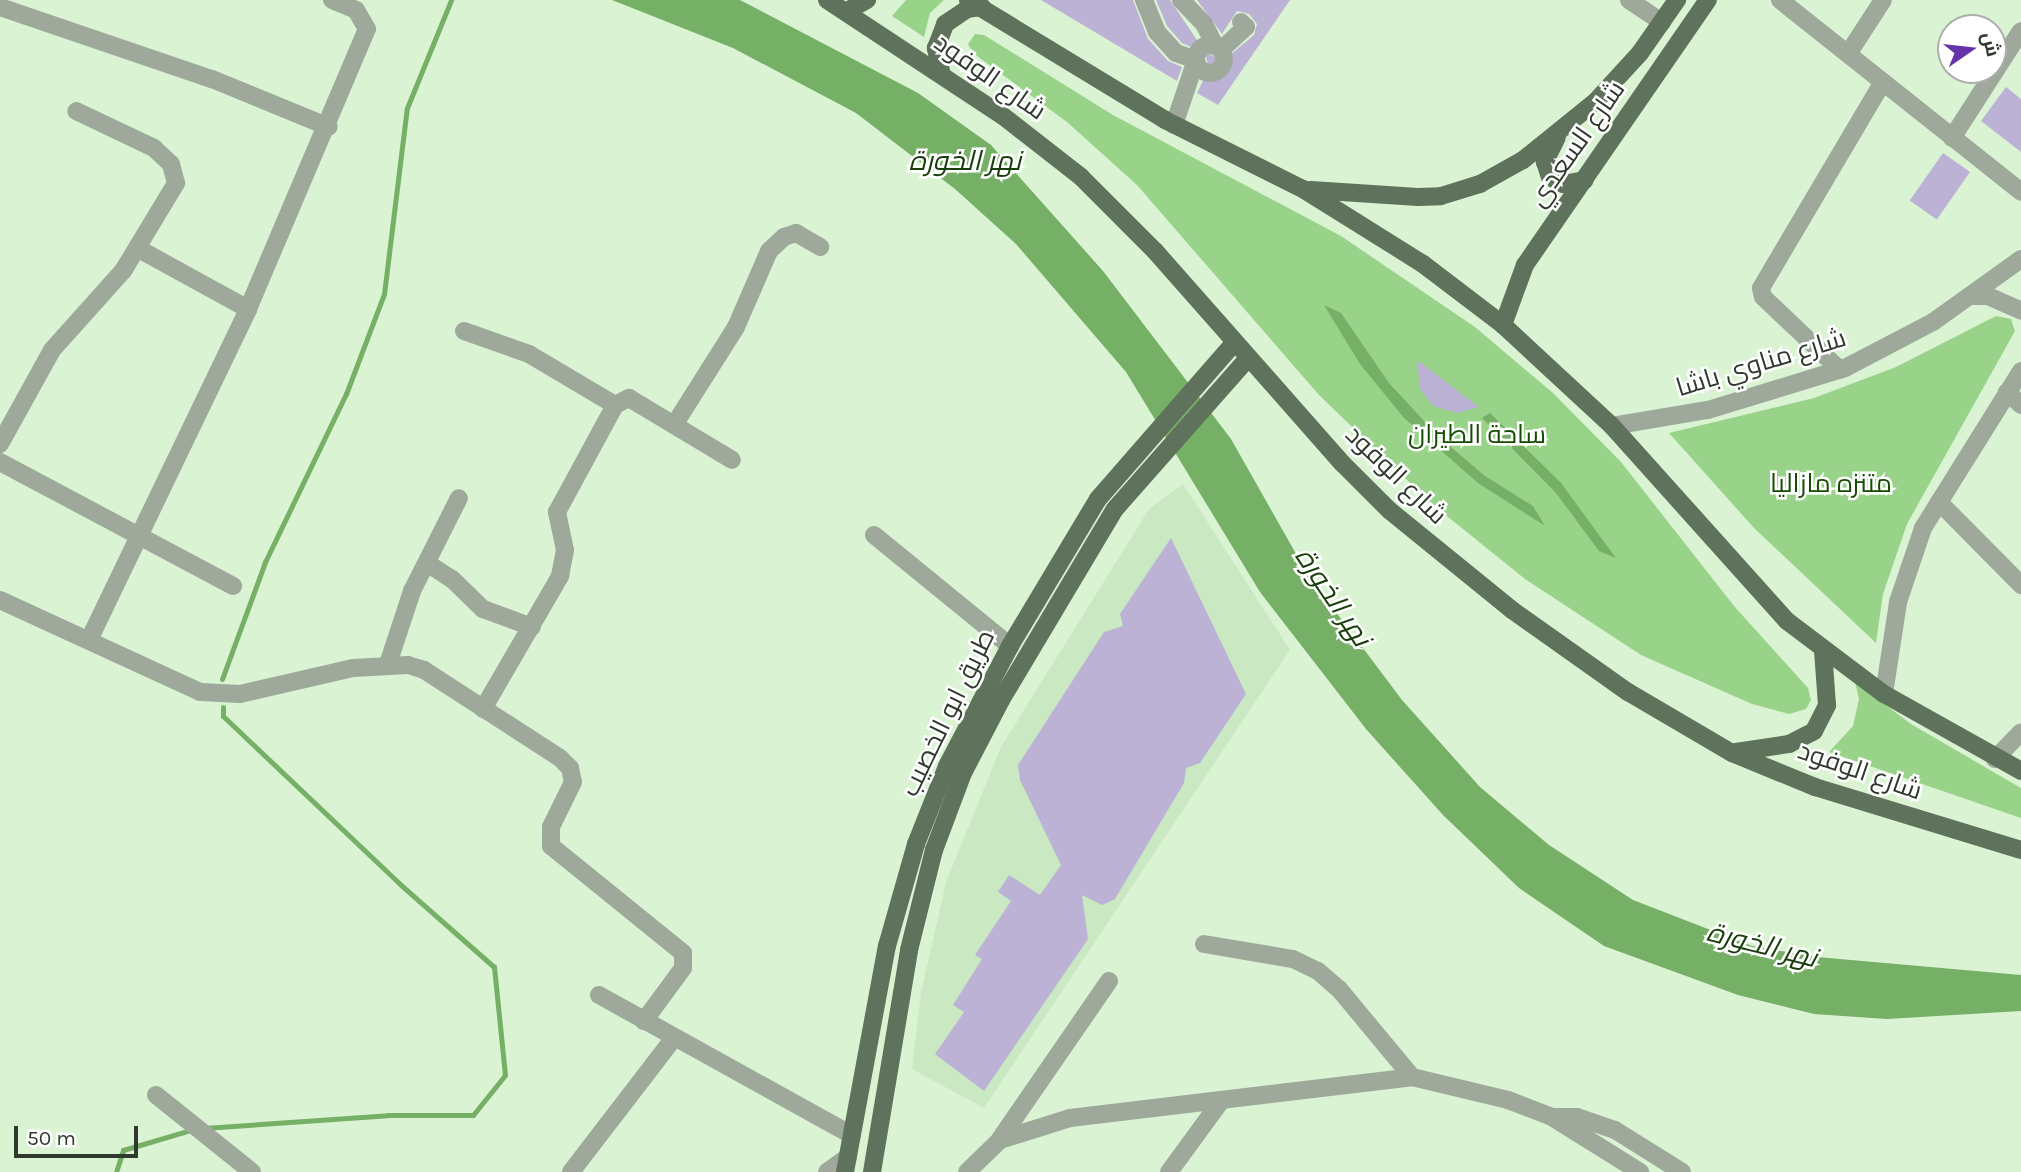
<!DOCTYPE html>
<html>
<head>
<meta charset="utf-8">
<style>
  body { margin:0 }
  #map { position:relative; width:2021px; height:1172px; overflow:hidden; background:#daf3d3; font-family:Karla,Cairo,sans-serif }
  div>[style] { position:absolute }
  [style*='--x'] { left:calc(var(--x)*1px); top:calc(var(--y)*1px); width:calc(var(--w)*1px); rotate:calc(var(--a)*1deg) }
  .built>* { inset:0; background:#cae8c2 }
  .green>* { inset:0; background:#99d38a }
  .water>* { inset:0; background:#76af66 }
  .stream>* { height:5px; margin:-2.5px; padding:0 2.5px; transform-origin:2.5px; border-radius:2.5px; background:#76af66 }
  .building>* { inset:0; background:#bcb2d5; transform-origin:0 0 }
  .minor>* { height:18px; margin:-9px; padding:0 9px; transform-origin:9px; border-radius:9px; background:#9ea99b }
  .minor>.ring { margin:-9px; padding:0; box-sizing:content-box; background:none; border:18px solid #9ea99b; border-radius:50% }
  .major>* { height:18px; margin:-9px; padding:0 9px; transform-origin:9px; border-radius:9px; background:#5f725b }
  span { translate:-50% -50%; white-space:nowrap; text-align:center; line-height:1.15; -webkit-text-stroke:5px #fff; paint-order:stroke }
  .street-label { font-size:26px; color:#30392d }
  .park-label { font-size:26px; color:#144d00 }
  .water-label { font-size:28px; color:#183e0b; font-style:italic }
  .north { position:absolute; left:1937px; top:14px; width:70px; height:70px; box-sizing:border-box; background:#fff; border:2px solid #acb0ab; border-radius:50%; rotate:76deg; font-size:19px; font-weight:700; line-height:28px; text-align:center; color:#30392d }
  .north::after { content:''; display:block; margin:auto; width:24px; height:32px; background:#6633ab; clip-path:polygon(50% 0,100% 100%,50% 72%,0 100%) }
  .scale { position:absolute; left:14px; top:1126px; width:124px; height:32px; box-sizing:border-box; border:4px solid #30392d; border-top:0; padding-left:9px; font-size:21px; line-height:24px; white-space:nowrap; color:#30392d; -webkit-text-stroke:5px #fff; paint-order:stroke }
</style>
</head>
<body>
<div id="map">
  <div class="built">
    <div style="clip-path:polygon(1183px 484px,1290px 650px,984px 1108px,912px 1069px,921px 993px,946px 882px,1001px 747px,1149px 509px)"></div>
  </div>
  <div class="green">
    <div style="clip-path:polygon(906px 0,944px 0,930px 13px,924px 37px,892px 16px)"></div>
    <div style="clip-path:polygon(975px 34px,984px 35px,1113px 115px,1341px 236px,1475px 327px,1553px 393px,1621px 462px,1734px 606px,1808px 688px,1811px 700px,1806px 709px,1789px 714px,1752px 704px,1641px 655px,1525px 579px,1432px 504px,1319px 395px,1137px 185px,1067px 122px,973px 53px,968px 44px)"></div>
    <div style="clip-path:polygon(1996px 316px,2011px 319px,2015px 331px,1907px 524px,1883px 594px,1876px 643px,1754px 528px,1669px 433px,1814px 398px,1896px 367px)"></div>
    <div style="clip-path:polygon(1855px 682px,1911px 724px,2021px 788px,2021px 818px,1829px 752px,1853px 726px,1859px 699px)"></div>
  </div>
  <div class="water">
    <div style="clip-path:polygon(612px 0,740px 0,918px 93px,991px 145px,1103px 271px,1231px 439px,1308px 575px,1402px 700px,1480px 787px,1549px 845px,1633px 900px,1752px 946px,1817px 957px,2021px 975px,2021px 1011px,1887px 1019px,1814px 1014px,1738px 995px,1604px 946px,1519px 888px,1443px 815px,1366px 729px,1260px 592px,1126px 372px,1016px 244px,955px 189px,856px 113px,733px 48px)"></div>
    <div style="clip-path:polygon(1324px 305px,1341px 313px,1389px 383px,1438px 436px,1485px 476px,1533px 506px,1545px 526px,1478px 483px,1404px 418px,1360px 364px)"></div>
    <div style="clip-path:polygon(1490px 413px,1561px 483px,1616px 558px,1599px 551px,1556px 493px,1482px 418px)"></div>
  </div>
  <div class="stream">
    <div style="--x:222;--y:679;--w:125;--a:-69.8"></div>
    <div style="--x:265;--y:562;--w:187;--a:-64.3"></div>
    <div style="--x:346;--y:394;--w:107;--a:-69.2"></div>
    <div style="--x:384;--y:294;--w:187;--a:-83"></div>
    <div style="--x:407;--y:108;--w:117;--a:-67.8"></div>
    <div style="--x:204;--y:1128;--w:184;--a:-4"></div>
    <div style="--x:388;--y:1115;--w:85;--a:0"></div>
    <div style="--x:473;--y:1115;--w:51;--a:-51.3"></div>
    <div style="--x:505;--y:1075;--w:109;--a:-95.8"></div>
    <div style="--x:494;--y:967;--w:125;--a:-138.6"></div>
    <div style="--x:400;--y:884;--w:244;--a:-136.5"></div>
    <div style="--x:223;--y:716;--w:9;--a:-90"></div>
    <div style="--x:116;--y:1172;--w:23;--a:-72"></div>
    <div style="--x:123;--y:1150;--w:71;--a:-16.4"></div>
  </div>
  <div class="building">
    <div style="clip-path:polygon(1041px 0,1133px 0,1148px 39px,1168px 61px,1182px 67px,1177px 81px)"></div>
    <div style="clip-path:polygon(1156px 0,1170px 0,1205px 52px,1223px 61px,1254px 35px,1257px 24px,1249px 14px,1237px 11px,1222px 34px,1197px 0,1290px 0,1218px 105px,1197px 93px,1209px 69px,1205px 53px,1182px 43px,1167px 26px)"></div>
    <div style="clip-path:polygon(2006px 87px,2021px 99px,2021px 152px,1981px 121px)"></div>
    <div style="left:1943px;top:153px;width:33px;height:58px;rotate:35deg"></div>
    <div style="clip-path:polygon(1417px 360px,1463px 395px,1479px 407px,1457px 413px,1433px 406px,1420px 389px)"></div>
    <div style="clip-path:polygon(1171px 538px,1246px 694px,1200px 763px,1186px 768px,1184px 783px,1115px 899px,1102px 905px,1082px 895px,1088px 939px,984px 1091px,935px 1054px,964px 1012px,953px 1005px,982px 959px,975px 955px,1011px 901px,998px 892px,1009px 875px,1040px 895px,1061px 865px,1020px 780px,1018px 765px,1104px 632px,1123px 626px,1120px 614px)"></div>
  </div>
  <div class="minor">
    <div style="--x:1144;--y:0;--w:35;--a:68"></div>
    <div style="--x:1157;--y:32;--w:28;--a:48"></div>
    <div style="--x:1176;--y:53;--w:21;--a:19"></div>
    <div style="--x:1181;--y:0;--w:33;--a:46"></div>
    <div style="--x:1204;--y:24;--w:25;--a:63"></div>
    <div style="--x:1629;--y:0;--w:40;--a:34"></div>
    <div style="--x:1780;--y:0;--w:308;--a:38.5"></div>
    <div style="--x:0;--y:7;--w:224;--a:18.8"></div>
    <div style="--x:212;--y:79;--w:126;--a:22.3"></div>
    <div class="ring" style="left:1196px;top:45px;width:10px;height:10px"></div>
    <div style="--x:1221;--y:50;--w:34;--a:-43"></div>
    <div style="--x:1246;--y:27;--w:7;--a:-135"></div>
    <div style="--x:1848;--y:54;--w:64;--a:-57.1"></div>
    <div style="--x:1174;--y:125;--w:59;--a:-71.3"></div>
    <div style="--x:1193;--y:69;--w:5;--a:-22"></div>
    <div style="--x:1952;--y:138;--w:127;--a:-57.2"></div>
    <div style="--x:137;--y:248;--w:127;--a:28.8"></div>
    <div style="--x:1973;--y:296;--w:15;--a:0"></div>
    <div style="--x:1988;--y:296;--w:36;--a:24"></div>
    <div style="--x:464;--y:331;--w:69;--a:19.5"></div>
    <div style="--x:529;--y:354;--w:100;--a:30.7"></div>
    <div style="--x:1840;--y:370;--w:106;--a:-136.5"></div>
    <div style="--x:1763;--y:297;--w:9;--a:-103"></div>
    <div style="--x:1761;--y:288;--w:239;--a:-59.4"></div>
    <div style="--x:2007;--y:392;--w:19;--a:43"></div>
    <div style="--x:676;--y:422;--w:112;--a:-57.7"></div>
    <div style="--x:736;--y:327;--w:83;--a:-66.5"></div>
    <div style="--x:769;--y:251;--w:21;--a:-43"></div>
    <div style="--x:784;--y:237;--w:13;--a:-18"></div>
    <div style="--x:796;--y:233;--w:28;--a:30"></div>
    <div style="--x:1612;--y:426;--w:97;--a:-9.5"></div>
    <div style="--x:1708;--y:410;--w:143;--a:-17"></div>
    <div style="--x:1845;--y:368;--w:99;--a:-27.6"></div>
    <div style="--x:1933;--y:322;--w:108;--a:-35.6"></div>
    <div style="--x:0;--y:444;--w:107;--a:-61"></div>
    <div style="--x:52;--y:350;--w:106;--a:-48.1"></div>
    <div style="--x:123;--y:271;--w:103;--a:-58.9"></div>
    <div style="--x:176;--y:183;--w:20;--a:-105"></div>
    <div style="--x:171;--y:164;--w:23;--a:-137"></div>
    <div style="--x:154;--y:148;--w:86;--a:-154.6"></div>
    <div style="--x:0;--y:462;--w:264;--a:28"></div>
    <div style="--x:1939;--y:502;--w:117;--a:45.3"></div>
    <div style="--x:874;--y:535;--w:176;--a:39.2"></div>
    <div style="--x:427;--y:563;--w:30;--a:33"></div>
    <div style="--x:452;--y:579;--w:43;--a:44.1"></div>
    <div style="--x:483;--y:609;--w:52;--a:20.2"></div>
    <div style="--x:0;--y:600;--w:220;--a:24.7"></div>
    <div style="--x:200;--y:692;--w:40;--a:2.9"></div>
    <div style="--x:240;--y:694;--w:116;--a:-13"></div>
    <div style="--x:353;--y:668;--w:55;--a:-3.1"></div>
    <div style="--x:408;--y:665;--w:17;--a:17"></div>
    <div style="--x:424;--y:670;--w:162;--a:32.9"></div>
    <div style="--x:560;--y:758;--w:14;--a:45"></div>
    <div style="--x:570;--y:768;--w:14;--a:78"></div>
    <div style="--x:573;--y:782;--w:50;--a:116.1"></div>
    <div style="--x:551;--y:827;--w:19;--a:90"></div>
    <div style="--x:551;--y:846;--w:170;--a:39"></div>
    <div style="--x:683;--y:953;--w:15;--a:90"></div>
    <div style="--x:683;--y:968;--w:66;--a:126.3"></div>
    <div style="--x:89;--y:640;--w:367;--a:-64.3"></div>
    <div style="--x:248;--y:309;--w:304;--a:-67"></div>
    <div style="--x:367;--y:29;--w:22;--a:-120"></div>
    <div style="--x:356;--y:10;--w:26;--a:-157"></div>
    <div style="--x:388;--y:664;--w:77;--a:-71.8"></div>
    <div style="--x:412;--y:591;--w:104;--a:-63.2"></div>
    <div style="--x:1884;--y:694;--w:93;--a:-81.3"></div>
    <div style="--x:1898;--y:602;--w:78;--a:-71.3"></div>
    <div style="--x:1923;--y:528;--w:185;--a:-58"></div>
    <div style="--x:483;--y:709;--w:154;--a:-59.9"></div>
    <div style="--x:560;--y:576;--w:26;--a:-79"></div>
    <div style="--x:565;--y:550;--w:39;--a:-102"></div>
    <div style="--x:557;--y:512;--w:122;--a:-61.5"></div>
    <div style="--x:615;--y:405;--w:16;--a:-27"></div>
    <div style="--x:629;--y:398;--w:120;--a:31"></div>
    <div style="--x:1995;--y:759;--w:37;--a:-46"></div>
    <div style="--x:1204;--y:944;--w:90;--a:9.6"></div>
    <div style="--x:1293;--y:959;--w:28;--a:26"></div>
    <div style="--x:1318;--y:971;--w:28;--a:41"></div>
    <div style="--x:1339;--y:989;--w:114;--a:50.3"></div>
    <div style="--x:599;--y:995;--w:289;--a:29"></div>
    <div style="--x:156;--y:1095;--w:123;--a:38.7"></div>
    <div style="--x:1553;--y:1117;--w:24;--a:0"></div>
    <div style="--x:1577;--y:1117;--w:40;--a:18.9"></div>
    <div style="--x:1615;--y:1130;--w:79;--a:32.1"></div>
    <div style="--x:1000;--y:1139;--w:192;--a:-55.4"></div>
    <div style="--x:571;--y:1172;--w:169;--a:-52.5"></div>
    <div style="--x:827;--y:1172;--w:26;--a:-36"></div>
    <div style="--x:967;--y:1172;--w:46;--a:-44.1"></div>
    <div style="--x:1000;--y:1140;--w:73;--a:-17.4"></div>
    <div style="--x:1070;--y:1118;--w:344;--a:-6.8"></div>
    <div style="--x:1412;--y:1077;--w:99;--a:13.5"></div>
    <div style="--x:1508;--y:1100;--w:47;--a:21.1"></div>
    <div style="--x:1552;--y:1117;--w:104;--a:32"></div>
    <div style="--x:1169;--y:1172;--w:88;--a:-53.8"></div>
  </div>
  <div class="major">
    <div style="--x:827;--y:0;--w:211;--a:33.4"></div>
    <div style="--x:1003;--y:116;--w:99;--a:38"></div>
    <div style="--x:1081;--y:177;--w:105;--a:45"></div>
    <div style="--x:1155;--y:251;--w:284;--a:48.6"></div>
    <div style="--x:1343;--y:464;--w:65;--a:45"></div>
    <div style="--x:1389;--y:510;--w:159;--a:39.1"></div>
    <div style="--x:1512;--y:610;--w:142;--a:35.3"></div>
    <div style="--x:1628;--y:692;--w:121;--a:30.4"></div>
    <div style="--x:1732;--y:753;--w:90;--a:22.3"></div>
    <div style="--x:1815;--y:787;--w:215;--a:17"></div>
    <div style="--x:968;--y:0;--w:231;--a:31.3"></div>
    <div style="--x:1165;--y:120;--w:154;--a:26.6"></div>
    <div style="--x:1303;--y:189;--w:142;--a:32"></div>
    <div style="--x:1423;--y:264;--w:101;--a:37.3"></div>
    <div style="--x:1503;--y:325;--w:149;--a:42.8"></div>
    <div style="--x:1612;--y:426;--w:262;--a:48.1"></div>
    <div style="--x:1787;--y:621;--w:121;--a:37"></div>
    <div style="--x:1884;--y:694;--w:157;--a:29.3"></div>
    <div style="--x:847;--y:11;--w:23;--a:-29"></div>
    <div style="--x:942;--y:75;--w:28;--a:-103"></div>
    <div style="--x:936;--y:48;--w:26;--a:-69"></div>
    <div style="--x:945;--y:24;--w:27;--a:-34"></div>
    <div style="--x:967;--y:9;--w:15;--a:-8"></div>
    <div style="--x:1557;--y:137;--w:28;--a:116"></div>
    <div style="--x:1545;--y:162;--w:16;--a:72"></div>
    <div style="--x:1550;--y:177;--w:15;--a:28"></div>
    <div style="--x:1563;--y:184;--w:22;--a:-10"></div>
    <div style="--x:1311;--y:190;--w:107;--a:3.7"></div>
    <div style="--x:1418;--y:197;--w:23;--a:-2"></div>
    <div style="--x:1441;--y:196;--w:41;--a:-17.1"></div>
    <div style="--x:1480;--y:184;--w:49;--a:-29.2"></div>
    <div style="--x:1523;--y:160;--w:94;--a:-38.9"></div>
    <div style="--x:1596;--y:101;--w:65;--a:-47.5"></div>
    <div style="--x:1640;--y:53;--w:65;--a:-55.1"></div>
    <div style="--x:1503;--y:325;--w:64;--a:-69.9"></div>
    <div style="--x:1525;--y:265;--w:322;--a:-55.4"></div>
    <div style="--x:1736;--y:752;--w:54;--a:-8.6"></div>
    <div style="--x:1789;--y:744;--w:28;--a:-27"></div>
    <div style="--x:1814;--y:731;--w:29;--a:-63"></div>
    <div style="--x:1827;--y:705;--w:55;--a:-94.2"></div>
    <div style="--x:845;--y:1172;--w:230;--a:-79.5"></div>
    <div style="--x:887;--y:946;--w:106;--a:-74.1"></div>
    <div style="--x:916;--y:844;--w:84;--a:-68.3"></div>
    <div style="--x:947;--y:766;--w:136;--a:-62.3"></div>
    <div style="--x:1010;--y:646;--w:171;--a:-59.1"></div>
    <div style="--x:1098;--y:499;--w:208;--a:-48.9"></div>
    <div style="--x:872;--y:1172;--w:225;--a:-80.5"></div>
    <div style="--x:909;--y:950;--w:103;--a:-76"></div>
    <div style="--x:934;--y:850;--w:82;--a:-69.4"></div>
    <div style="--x:963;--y:773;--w:82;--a:-62.5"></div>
    <div style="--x:1001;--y:700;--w:222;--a:-59.2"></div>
    <div style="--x:1115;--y:509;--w:201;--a:-48.6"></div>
  </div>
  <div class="street-label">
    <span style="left:990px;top:77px;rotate:35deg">شارع الوفود</span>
    <span style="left:1577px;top:144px;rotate:-55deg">شارع السعدي</span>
    <span style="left:1761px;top:363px;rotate:-17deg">شارع مناوي باشا</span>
    <span style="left:1396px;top:475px;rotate:44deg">شارع الوفود</span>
    <span style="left:948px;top:713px;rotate:-64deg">طريق ابو الخصيب</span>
    <span style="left:1860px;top:771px;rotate:19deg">شارع الوفود</span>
  </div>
  <div class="park-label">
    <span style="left:1477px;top:435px">ساحة الطيران</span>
    <span style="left:1831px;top:484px">متنزه مازاليا</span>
  </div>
  <div class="water-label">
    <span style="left:965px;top:161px">نهر الخورة</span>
    <span style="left:1333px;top:597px;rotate:56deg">نهر الخورة</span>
    <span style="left:1762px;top:945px;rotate:14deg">نهر الخورة</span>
  </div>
  <div class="north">ش</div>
  <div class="scale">50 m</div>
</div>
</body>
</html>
